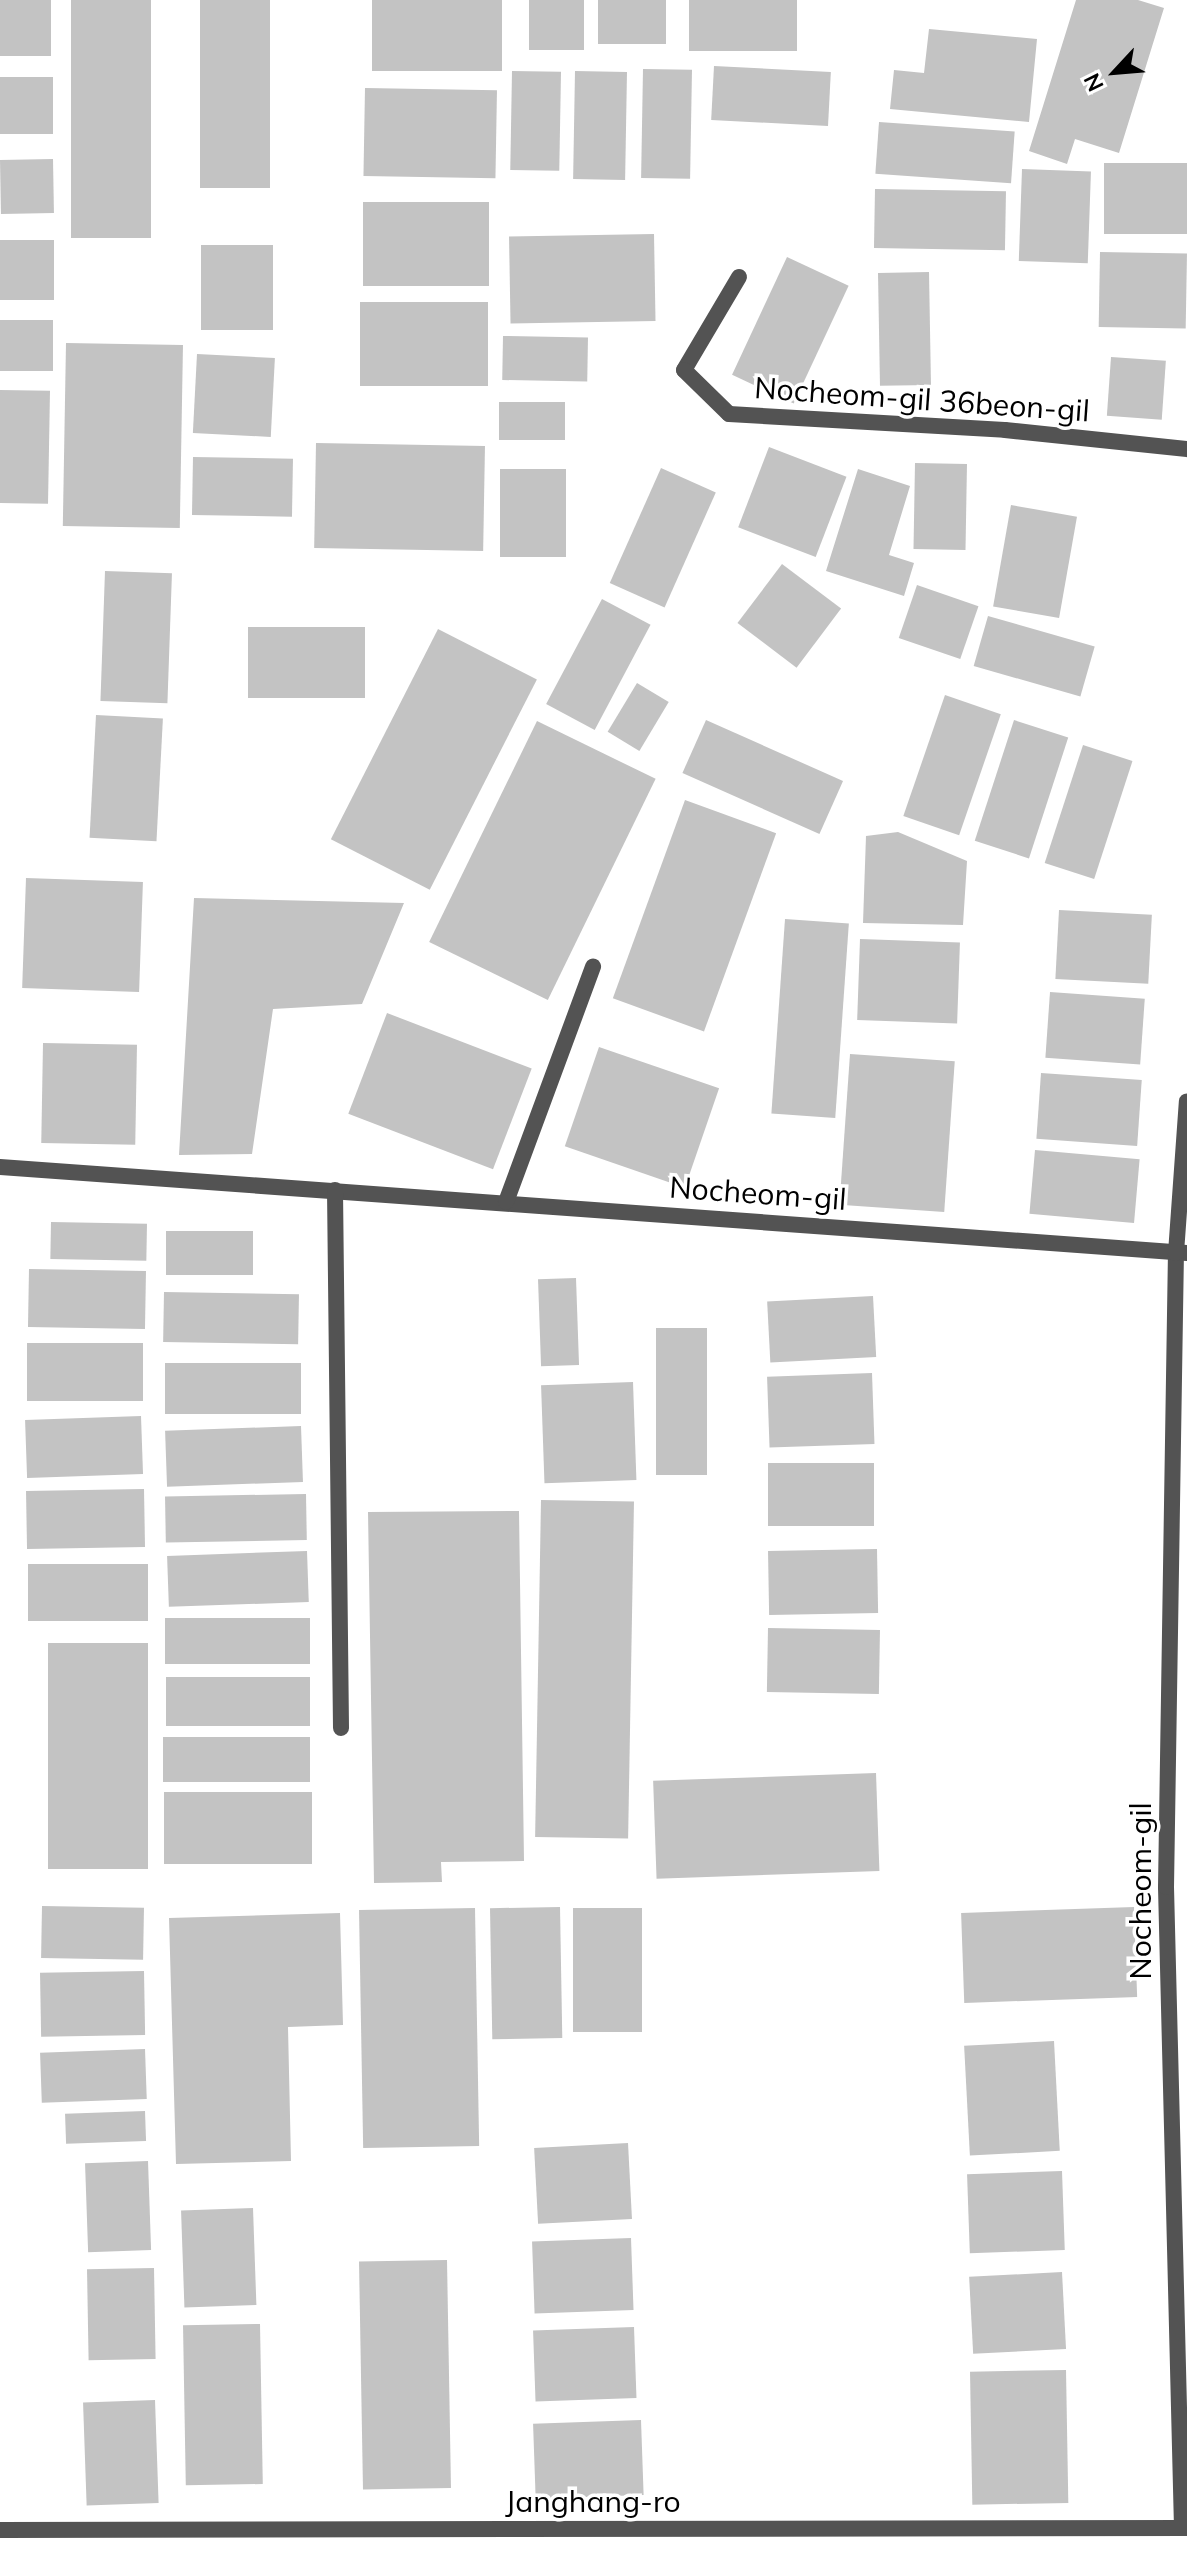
<!DOCTYPE html>
<html>
<head>
<meta charset="utf-8">
<style>
  body { margin:0 }
  #map { position:relative; width:1187px; height:2565px; overflow:hidden; background:#fff; font-family:Mulish,sans-serif }
  div>[style] { position:absolute }
  [style*='--x'] { left:calc(var(--x)*1px); top:calc(var(--y)*1px); width:calc(var(--w)*1px); rotate:calc(var(--a)*1deg) }
  .building>* { inset:0; background:#c3c3c3; transform-origin:0 0 }
  .minor>* { height:16px; margin:-8px; padding:0 8px; transform-origin:8px; border-radius:8px; background:#535353 }
  span { translate:-50% -50%; white-space:nowrap; text-align:center; line-height:1.15; -webkit-text-stroke:7px #fff; paint-order:stroke }
  .street-label { font-size:30px; color:#000 }
  .north { position:absolute; left:1075px; top:32px; width:80px; height:80px; -webkit-text-stroke:6px #fff; paint-order:stroke; rotate:244deg; font-size:22px; font-weight:700; line-height:32px; text-align:center; color:#000 }
  .north::after { content:''; display:block; margin:auto; width:28px; height:36px; background:#000; clip-path:polygon(50% 0,100% 100%,50% 72%,0 100%) }
</style>
</head>
<body>
<div id="map">
  <div class="building">
    <div style="left:0;top:0;width:51px;height:56px"></div>
    <div style="left:71px;top:0;width:80px;height:238px"></div>
    <div style="left:200px;top:0;width:70px;height:188px"></div>
    <div style="left:372px;top:0;width:130px;height:71px"></div>
    <div style="left:529px;top:0;width:55px;height:50px"></div>
    <div style="left:598px;top:0;width:68px;height:44px"></div>
    <div style="left:689px;top:0;width:108px;height:51px"></div>
    <div style="clip-path:polygon(1076px 0,1138px 0,1164px 8px,1119px 153px,1075px 139px,1067px 164px,1029px 151px)"></div>
    <div style="clip-path:polygon(929px 29px,1037px 39px,1029px 122px,890px 109px,894px 70px,924px 73px)"></div>
    <div style="left:714px;top:66px;width:117px;height:54px;rotate:3deg"></div>
    <div style="left:643px;top:69px;width:49px;height:109px;rotate:1deg"></div>
    <div style="left:512px;top:71px;width:49px;height:99px;rotate:1deg"></div>
    <div style="left:575px;top:71px;width:52px;height:108px;rotate:1deg"></div>
    <div style="left:0;top:77px;width:53px;height:57px"></div>
    <div style="left:365px;top:88px;width:132px;height:88px;rotate:1deg"></div>
    <div style="left:879px;top:122px;width:136px;height:52px;rotate:4deg"></div>
    <div style="left:53px;top:159px;width:54px;height:53px;rotate:89deg"></div>
    <div style="left:1187px;top:163px;width:71px;height:83px;rotate:90deg"></div>
    <div style="left:1022px;top:169px;width:69px;height:92px;rotate:2deg"></div>
    <div style="left:875px;top:189px;width:131px;height:59px;rotate:1deg"></div>
    <div style="left:363px;top:202px;width:126px;height:84px"></div>
    <div style="left:654px;top:234px;width:87px;height:145px;rotate:89deg"></div>
    <div style="left:0;top:240px;width:54px;height:60px"></div>
    <div style="left:201px;top:245px;width:72px;height:85px"></div>
    <div style="left:1100px;top:252px;width:87px;height:75px;rotate:1deg"></div>
    <div style="left:787px;top:257px;width:68px;height:130px;rotate:25deg"></div>
    <div style="left:929px;top:272px;width:113px;height:51px;rotate:89deg"></div>
    <div style="left:360px;top:302px;width:128px;height:84px"></div>
    <div style="left:0;top:320px;width:53px;height:51px"></div>
    <div style="left:503px;top:336px;width:85px;height:44px;rotate:1deg"></div>
    <div style="left:66px;top:343px;width:117px;height:183px;rotate:1deg"></div>
    <div style="left:197px;top:354px;width:78px;height:79px;rotate:3deg"></div>
    <div style="left:1111px;top:357px;width:55px;height:59px;rotate:4deg"></div>
    <div style="left:0;top:390px;width:50px;height:113px;rotate:1deg"></div>
    <div style="left:499px;top:402px;width:66px;height:38px"></div>
    <div style="left:316px;top:443px;width:169px;height:105px;rotate:1deg"></div>
    <div style="left:769px;top:447px;width:83px;height:86px;rotate:21deg"></div>
    <div style="left:193px;top:457px;width:100px;height:58px;rotate:1deg"></div>
    <div style="left:915px;top:463px;width:52px;height:86px;rotate:1deg"></div>
    <div style="left:661px;top:468px;width:60px;height:126px;rotate:24deg"></div>
    <div style="left:500px;top:469px;width:66px;height:88px"></div>
    <div style="clip-path:polygon(858px 469px,910px 486px,889px 555px,914px 563px,904px 596px,826px 571px)"></div>
    <div style="left:1011px;top:505px;width:67px;height:103px;rotate:10deg"></div>
    <div style="left:782px;top:564px;width:74px;height:74px;rotate:37deg"></div>
    <div style="left:105px;top:571px;width:67px;height:130px;rotate:2deg"></div>
    <div style="left:917px;top:585px;width:65px;height:56px;rotate:19deg"></div>
    <div style="left:602px;top:599px;width:55px;height:119px;rotate:28deg"></div>
    <div style="left:988px;top:616px;width:111px;height:52px;rotate:16deg"></div>
    <div style="left:248px;top:627px;width:117px;height:71px"></div>
    <div style="left:438px;top:629px;width:111px;height:236px;rotate:27deg"></div>
    <div style="left:637px;top:683px;width:37px;height:57px;rotate:31deg"></div>
    <div style="left:945px;top:695px;width:59px;height:128px;rotate:19deg"></div>
    <div style="left:96px;top:715px;width:67px;height:123px;rotate:3deg"></div>
    <div style="left:706px;top:720px;width:150px;height:58px;rotate:24deg"></div>
    <div style="left:1014px;top:720px;width:57px;height:127px;rotate:18deg"></div>
    <div style="left:537px;top:721px;width:132px;height:246px;rotate:26deg"></div>
    <div style="left:1083px;top:745px;width:52px;height:124px;rotate:18deg"></div>
    <div style="left:685px;top:800px;width:97px;height:211px;rotate:20deg"></div>
    <div style="clip-path:polygon(898px 832px,967px 861px,963px 925px,863px 923px,866px 836px)"></div>
    <div style="left:26px;top:878px;width:117px;height:110px;rotate:2deg"></div>
    <div style="clip-path:polygon(194px 898px,404px 903px,362px 1004px,273px 1009px,252px 1154px,179px 1155px)"></div>
    <div style="left:1059px;top:910px;width:93px;height:69px;rotate:3deg"></div>
    <div style="left:785px;top:919px;width:64px;height:195px;rotate:4deg"></div>
    <div style="left:860px;top:939px;width:100px;height:81px;rotate:2deg"></div>
    <div style="left:1050px;top:992px;width:95px;height:66px;rotate:4deg"></div>
    <div style="left:387px;top:1013px;width:155px;height:108px;rotate:21deg"></div>
    <div style="left:43px;top:1043px;width:94px;height:100px;rotate:1deg"></div>
    <div style="left:599px;top:1047px;width:127px;height:105px;rotate:19deg"></div>
    <div style="left:850px;top:1054px;width:105px;height:151px;rotate:4deg"></div>
    <div style="left:1041px;top:1073px;width:101px;height:66px;rotate:4deg"></div>
    <div style="left:1035px;top:1150px;width:105px;height:64px;rotate:5deg"></div>
    <div style="left:51px;top:1222px;width:96px;height:37px;rotate:1deg"></div>
    <div style="left:166px;top:1231px;width:87px;height:44px"></div>
    <div style="left:29px;top:1269px;width:117px;height:58px;rotate:1deg"></div>
    <div style="left:576px;top:1278px;width:87px;height:38px;rotate:88deg"></div>
    <div style="left:164px;top:1292px;width:135px;height:50px;rotate:1deg"></div>
    <div style="left:873px;top:1296px;width:61px;height:106px;rotate:87deg"></div>
    <div style="left:656px;top:1328px;width:51px;height:147px"></div>
    <div style="left:143px;top:1343px;width:58px;height:116px;rotate:90deg"></div>
    <div style="left:165px;top:1363px;width:136px;height:51px"></div>
    <div style="left:872px;top:1373px;width:71px;height:105px;rotate:88deg"></div>
    <div style="left:633px;top:1382px;width:98px;height:92px;rotate:88deg"></div>
    <div style="left:141px;top:1416px;width:58px;height:116px;rotate:88deg"></div>
    <div style="left:301px;top:1426px;width:56px;height:136px;rotate:88deg"></div>
    <div style="left:768px;top:1463px;width:106px;height:63px"></div>
    <div style="left:144px;top:1489px;width:58px;height:118px;rotate:89deg"></div>
    <div style="left:306px;top:1494px;width:46px;height:141px;rotate:89deg"></div>
    <div style="left:541px;top:1500px;width:93px;height:337px;rotate:1deg"></div>
    <div style="clip-path:polygon(519px 1511px,524px 1861px,441px 1862px,442px 1882px,374px 1883px,368px 1512px)"></div>
    <div style="left:877px;top:1549px;width:64px;height:109px;rotate:89deg"></div>
    <div style="left:307px;top:1551px;width:51px;height:140px;rotate:88deg"></div>
    <div style="left:148px;top:1564px;width:57px;height:120px;rotate:90deg"></div>
    <div style="left:310px;top:1618px;width:46px;height:145px;rotate:90deg"></div>
    <div style="left:768px;top:1628px;width:112px;height:64px;rotate:1deg"></div>
    <div style="left:48px;top:1643px;width:100px;height:226px"></div>
    <div style="left:166px;top:1677px;width:144px;height:49px"></div>
    <div style="left:163px;top:1737px;width:147px;height:45px"></div>
    <div style="left:876px;top:1773px;width:98px;height:223px;rotate:88deg"></div>
    <div style="left:312px;top:1792px;width:72px;height:148px;rotate:90deg"></div>
    <div style="left:42px;top:1906px;width:102px;height:52px;rotate:1deg"></div>
    <div style="left:560px;top:1907px;width:131px;height:70px;rotate:89deg"></div>
    <div style="left:1134px;top:1907px;width:90px;height:173px;rotate:88deg"></div>
    <div style="left:475px;top:1908px;width:238px;height:116px;rotate:89deg"></div>
    <div style="left:642px;top:1908px;width:124px;height:69px;rotate:90deg"></div>
    <div style="clip-path:polygon(340px 1913px,343px 2025px,288px 2027px,291px 2161px,176px 2164px,169px 1918px)"></div>
    <div style="left:144px;top:1971px;width:64px;height:104px;rotate:89deg"></div>
    <div style="left:1054px;top:2041px;width:110px;height:90px;rotate:87deg"></div>
    <div style="left:145px;top:2049px;width:50px;height:105px;rotate:88deg"></div>
    <div style="left:145px;top:2111px;width:30px;height:80px;rotate:88deg"></div>
    <div style="left:628px;top:2143px;width:76px;height:94px;rotate:87deg"></div>
    <div style="left:148px;top:2161px;width:89px;height:63px;rotate:88deg"></div>
    <div style="left:1062px;top:2171px;width:79px;height:95px;rotate:88deg"></div>
    <div style="left:253px;top:2208px;width:97px;height:72px;rotate:88deg"></div>
    <div style="left:631px;top:2238px;width:72px;height:99px;rotate:88deg"></div>
    <div style="left:447px;top:2260px;width:228px;height:88px;rotate:89deg"></div>
    <div style="left:154px;top:2268px;width:91px;height:67px;rotate:89deg"></div>
    <div style="left:1062px;top:2272px;width:77px;height:93px;rotate:87deg"></div>
    <div style="left:260px;top:2324px;width:160px;height:77px;rotate:89deg"></div>
    <div style="left:634px;top:2327px;width:71px;height:101px;rotate:88deg"></div>
    <div style="left:1066px;top:2370px;width:133px;height:96px;rotate:89deg"></div>
    <div style="left:155px;top:2400px;width:103px;height:72px;rotate:88deg"></div>
    <div style="left:641px;top:2420px;width:75px;height:108px;rotate:88deg"></div>
  </div>
  <div class="minor">
    <div style="--x:739;--y:277;--w:108;--a:120.6"></div>
    <div style="--x:684;--y:370;--w:63;--a:44.4"></div>
    <div style="--x:729;--y:414;--w:276;--a:3.3"></div>
    <div style="--x:1005;--y:430;--w:183;--a:6"></div>
    <div style="--x:0;--y:1167;--w:1190;--a:4.14"></div>
    <div style="--x:335;--y:1190;--w:538;--a:89.36"></div>
    <div style="--x:506;--y:1202;--w:251;--a:-69.7"></div>
    <div style="--x:1182;--y:2528;--w:641;--a:-91.43"></div>
    <div style="--x:1166;--y:1887;--w:634;--a:-89.1"></div>
    <div style="--x:1176;--y:1253;--w:152;--a:-85.9"></div>
    <div style="--x:0;--y:2530;--w:1187;--a:-0.1"></div>
  </div>
  <div class="street-label">
    <span style="left:922px;top:399px;rotate:4deg">Nocheom-gil 36beon-gil</span>
    <span style="left:758px;top:1193px;rotate:4deg">Nocheom-gil</span>
    <span style="left:1140px;top:1891px;rotate:-90deg">Nocheom-gil</span>
    <span style="left:593px;top:2501px">Janghang-ro</span>
  </div>
  <div class="north">N</div>
</div>
</body>
</html>
